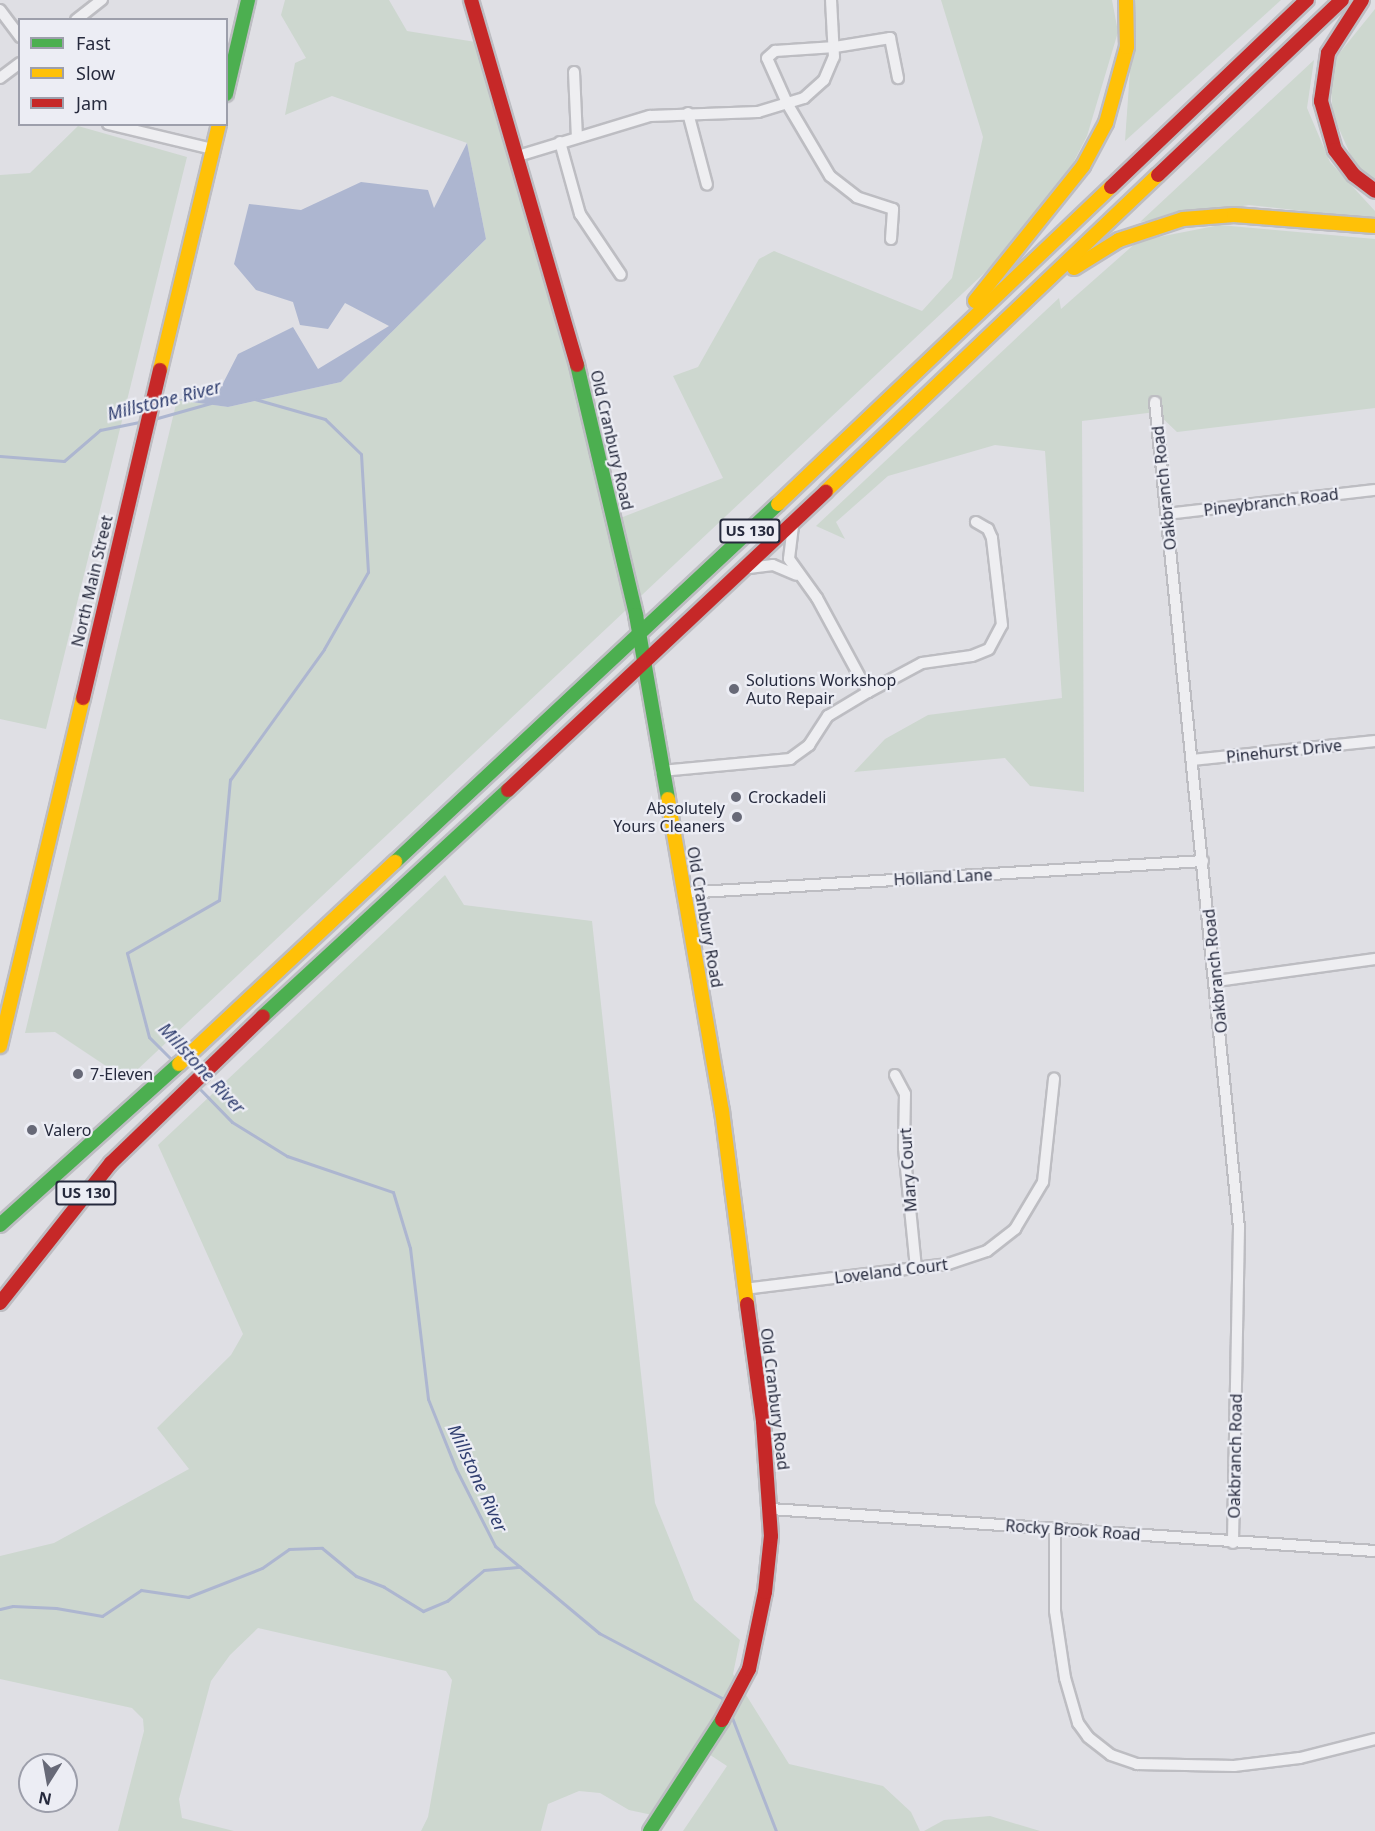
<!DOCTYPE html>
<html>
<head>
<meta charset="utf-8">
<style>
  body { margin:0 }
  #map { position:relative; width:1375px; height:1831px; overflow:hidden; background:#dfdfe4; font-family:"Noto Sans",sans-serif }
  div>[style] { position:absolute }
  [style*='--x'] { left:calc(var(--x)*1px); top:calc(var(--y)*1px); width:calc(var(--w)*1px); rotate:calc(var(--a)*1deg) }
  .green>* { inset:0; background:#cdd7cf }
  .water>* { inset:0; background:#adb6d0 }
  .stream>* { height:3px; margin:-1.5px; padding:0 1.5px; transform-origin:1.5px; border-radius:1.5px; background:#adb6d0 }
  .roads { filter:drop-shadow(2px 0 #bdbdc2) drop-shadow(-2px 0 #bdbdc2) drop-shadow(0 2px #bdbdc2) drop-shadow(0 -2px #bdbdc2) }
  .street>* { height:10px; margin:-5px; padding:0 5px; transform-origin:5px; border-radius:5px; background:#eeeef1 }
  .fast>* { height:14px; margin:-7px; padding:0 7px; transform-origin:7px; border-radius:7px; background:#4caf50 }
  .slow>* { height:14px; margin:-7px; padding:0 7px; transform-origin:7px; border-radius:7px; background:#ffc107 }
  .jam>* { height:14px; margin:-7px; padding:0 7px; transform-origin:7px; border-radius:7px; background:#c62828 }
  .dots>* { width:16px; height:16px; translate:-50% -50%; box-sizing:border-box; border:3px solid #ecedf4; border-radius:50% }
  span { translate:-50% -50%; white-space:nowrap; text-align:center; line-height:1.15; -webkit-text-stroke:4.5px #ecedf4; paint-order:stroke }
  .shield-label span { padding:2px 4px; background:#ecedf4; border:2px solid; border-radius:4px; -webkit-text-stroke-width:0 }
  .shield-label { font-size:15px; color:#262a3d; font-weight:700 }
  .street-label { font-size:16px; color:#262a3d }
  .poi-label { font-size:16px; color:#262a3d }
  .left { translate:0 -50%; text-align:left }
  .right { translate:-100% -50%; text-align:right }
  .water-label { font-size:18px; color:#313f70; font-style:italic }
  .legend { position:absolute; left:18px; top:18px; width:210px; height:108px; box-sizing:border-box; background:#ecedf4; border:2px solid #9d9fab; margin:0; padding:8px 10px; list-style:none; font-size:18px; color:#262a3d }
  .legend li { display:flex; align-items:center; gap:12px; height:30px }
  .legend b { width:30px; border:2px solid #9d9fab }
  .north { position:absolute; left:18px; top:1753px; width:60px; height:60px; box-sizing:border-box; background:#ecedf4; border:2px solid #9d9fab; border-radius:50%; rotate:191deg; font-size:16px; font-weight:700; line-height:24px; text-align:center; color:#262a3d }
  .north::after { content:''; display:block; margin:auto; width:21px; height:27px; background:#676977; clip-path:polygon(50% 0,100% 100%,50% 72%,0 100%) }
</style>
</head>
<body>
<div id="map">
  <div class="green">
    <div style="clip-path:polygon(285px 0,389px 0,407px 31px,482px 43px,610px 522px,723px 478px,673px 376px,698px 367px,759px 259px,774px 251px,922px 311px,952px 278px,983px 137px,941px 0,1112px 0,1118px 32px,1087px 136px,1047px 214px,137px 1070px,118px 1074px,55px 1032px,25px 1033px,177px 400px,228px 407px,341px 382px,486px 239px,467px 143px,332px 96px,285px 115px,295px 63px,306px 58px,281px 15px)"></div>
    <div style="clip-path:polygon(1135px 0,1281px 0,1125px 141px)"></div>
    <div style="clip-path:polygon(1375px 9px,1375px 181px,1359px 174px,1333px 115px,1329px 66px)"></div>
    <div style="clip-path:polygon(1314px 60px,1307px 108px,1330px 162px,1375px 211px,1375px 219px,1249px 205px,1140px 222px)"></div>
    <div style="clip-path:polygon(78px 126px,187px 157px,46px 729px,0 719px,0 175px,30px 173px)"></div>
    <div style="clip-path:polygon(1220px 225px,1375px 239px,1375px 408px,1177px 432px,1156px 412px,1082px 421px,1084px 792px,1030px 786px,1005px 758px,854px 772px,885px 739px,928px 715px,1062px 698px,1045px 451px,995px 445px,888px 476px,836px 522px,845px 539px,816px 526px,1059px 298px,1061px 309px,1138px 241px)"></div>
    <div style="clip-path:polygon(445px 875px,464px 905px,592px 921px,655px 1503px,694px 1600px,740px 1640px,733px 1674px,789px 1764px,883px 1786px,911px 1812px,920px 1831px,683px 1831px,727px 1766px,695px 1745px,657px 1816px,629px 1810px,600px 1793px,579px 1791px,548px 1804px,541px 1831px,421px 1831px,428px 1817px,452px 1680px,446px 1671px,258px 1628px,230px 1655px,211px 1681px,179px 1799px,182px 1818px,234px 1831px,118px 1831px,144px 1731px,143px 1719px,132px 1708px,0 1679px,0 1556px,54px 1543px,189px 1469px,157px 1428px,231px 1355px,243px 1334px,158px 1145px)"></div>
    <div style="clip-path:polygon(990px 1816px,1040px 1831px,924px 1831px,944px 1820px)"></div>
  </div>
  <div class="water">
    <div style="clip-path:polygon(467px 143px,486px 239px,341px 382px,228px 407px,177px 400px,219px 391px,238px 354px,293px 327px,318px 369px,389px 326px,345px 303px,328px 329px,300px 325px,293px 302px,256px 290px,234px 264px,249px 204px,301px 210px,361px 182px,428px 190px,434px 208px)"></div>
  </div>
  <div class="stream">
    <div style="--x:154;--y:419;--w:59;--a:-15.7"></div>
    <div style="--x:0;--y:456;--w:64;--a:4.5"></div>
    <div style="--x:64;--y:461;--w:48;--a:-40.7"></div>
    <div style="--x:100;--y:430;--w:45;--a:-11.6"></div>
    <div style="--x:171;--y:1059;--w:31;--a:-135"></div>
    <div style="--x:149;--y:1037;--w:87;--a:-104.7"></div>
    <div style="--x:127;--y:953;--w:106;--a:-29.9"></div>
    <div style="--x:219;--y:900;--w:121;--a:-84.8"></div>
    <div style="--x:230;--y:780;--w:161;--a:-54.3"></div>
    <div style="--x:324;--y:649;--w:89;--a:-60.3"></div>
    <div style="--x:368;--y:572;--w:118;--a:-93.4"></div>
    <div style="--x:361;--y:454;--w:50;--a:-135.8"></div>
    <div style="--x:325;--y:419;--w:73;--a:-164.1"></div>
    <div style="--x:197;--y:1086;--w:50;--a:45.8"></div>
    <div style="--x:232;--y:1122;--w:65;--a:31.7"></div>
    <div style="--x:287;--y:1156;--w:112;--a:18.8"></div>
    <div style="--x:393;--y:1192;--w:59;--a:73.1"></div>
    <div style="--x:410;--y:1248;--w:152;--a:83.2"></div>
    <div style="--x:428;--y:1399;--w:75;--a:68.2"></div>
    <div style="--x:456;--y:1469;--w:86;--a:63.1"></div>
    <div style="--x:495;--y:1546;--w:136;--a:39.9"></div>
    <div style="--x:599;--y:1633;--w:139;--a:27.9"></div>
    <div style="--x:722;--y:1698;--w:7;--a:63"></div>
    <div style="--x:0;--y:1609;--w:13;--a:-13"></div>
    <div style="--x:13;--y:1606;--w:43;--a:2.7"></div>
    <div style="--x:56;--y:1608;--w:47;--a:9.9"></div>
    <div style="--x:102;--y:1616;--w:47;--a:-33.7"></div>
    <div style="--x:141;--y:1590;--w:48;--a:8.5"></div>
    <div style="--x:188;--y:1597;--w:79;--a:-21.4"></div>
    <div style="--x:262;--y:1568;--w:33;--a:-35"></div>
    <div style="--x:289;--y:1549;--w:33;--a:-2"></div>
    <div style="--x:322;--y:1548;--w:44;--a:39.5"></div>
    <div style="--x:356;--y:1576;--w:30;--a:21"></div>
    <div style="--x:384;--y:1587;--w:46;--a:31.6"></div>
    <div style="--x:423;--y:1611;--w:26;--a:-23"></div>
    <div style="--x:447;--y:1601;--w:48;--a:-40"></div>
    <div style="--x:484;--y:1570;--w:36;--a:-5"></div>
    <div style="--x:731;--y:1715;--w:124;--a:68.8"></div>
  </div>
  <div class="roads">
    <div class="street">
      <div style="--x:0;--y:10;--w:34;--a:53"></div>
      <div style="--x:76;--y:20;--w:33;--a:-38"></div>
      <div style="--x:574;--y:72;--w:65;--a:87.4"></div>
      <div style="--x:0;--y:78;--w:25;--a:-37"></div>
      <div style="--x:688;--y:113;--w:74;--a:75.2"></div>
      <div style="--x:108;--y:124;--w:108;--a:13.4"></div>
      <div style="--x:560;--y:142;--w:75;--a:74.5"></div>
      <div style="--x:580;--y:214;--w:73;--a:56.1"></div>
      <div style="--x:518;--y:156;--w:138;--a:-16.9"></div>
      <div style="--x:650;--y:116;--w:108;--a:-2.1"></div>
      <div style="--x:758;--y:112;--w:48;--a:-16.9"></div>
      <div style="--x:804;--y:98;--w:27;--a:-42"></div>
      <div style="--x:824;--y:80;--w:25;--a:-67"></div>
      <div style="--x:834;--y:57;--w:57;--a:-93"></div>
      <div style="--x:891;--y:239;--w:30;--a:-86"></div>
      <div style="--x:893;--y:209;--w:38;--a:-162"></div>
      <div style="--x:857;--y:197;--w:34;--a:-142"></div>
      <div style="--x:830;--y:176;--w:82;--a:-120.6"></div>
      <div style="--x:788;--y:105;--w:51;--a:-114.1"></div>
      <div style="--x:767;--y:58;--w:11;--a:-41"></div>
      <div style="--x:775;--y:51;--w:60;--a:-3.8"></div>
      <div style="--x:835;--y:47;--w:56;--a:-9.3"></div>
      <div style="--x:890;--y:38;--w:41;--a:78.7"></div>
      <div style="--x:1155;--y:402;--w:830;--a:84.19"></div>
      <div style="--x:1239;--y:1228;--w:315;--a:91.1"></div>
      <div style="--x:1167;--y:514;--w:209;--a:-6.6"></div>
      <div style="--x:793;--y:526;--w:33;--a:97"></div>
      <div style="--x:789;--y:559;--w:48;--a:54.3"></div>
      <div style="--x:817;--y:598;--w:107;--a:61.5"></div>
      <div style="--x:749;--y:568;--w:24;--a:-7"></div>
      <div style="--x:773;--y:565;--w:25;--a:23"></div>
      <div style="--x:1192;--y:760;--w:184;--a:-5.9"></div>
      <div style="--x:661;--y:771;--w:130;--a:-5.3"></div>
      <div style="--x:790;--y:759;--w:24;--a:-36"></div>
      <div style="--x:809;--y:745;--w:35;--a:-57"></div>
      <div style="--x:828;--y:716;--w:47;--a:-31"></div>
      <div style="--x:868;--y:692;--w:61;--a:-28.2"></div>
      <div style="--x:922;--y:663;--w:50;--a:-8"></div>
      <div style="--x:972;--y:656;--w:18;--a:-22"></div>
      <div style="--x:989;--y:649;--w:27;--a:-62"></div>
      <div style="--x:1002;--y:625;--w:88;--a:-96.6"></div>
      <div style="--x:992;--y:538;--w:10;--a:-114"></div>
      <div style="--x:988;--y:529;--w:14;--a:-150"></div>
      <div style="--x:683;--y:893;--w:521;--a:-3.52"></div>
      <div style="--x:1216;--y:981;--w:161;--a:-7.9"></div>
      <div style="--x:895;--y:1075;--w:21;--a:62"></div>
      <div style="--x:905;--y:1094;--w:54;--a:91.1"></div>
      <div style="--x:904;--y:1148;--w:121;--a:84.3"></div>
      <div style="--x:744;--y:1289;--w:206;--a:-7"></div>
      <div style="--x:948;--y:1264;--w:41;--a:-18.4"></div>
      <div style="--x:987;--y:1251;--w:36;--a:-38"></div>
      <div style="--x:1015;--y:1229;--w:55;--a:-59.2"></div>
      <div style="--x:1043;--y:1182;--w:104;--a:-83.9"></div>
      <div style="--x:771;--y:1509;--w:605;--a:3.98"></div>
      <div style="--x:1055;--y:1529;--w:82;--a:90"></div>
      <div style="--x:1055;--y:1611;--w:68;--a:81.5"></div>
      <div style="--x:1065;--y:1678;--w:47;--a:73.9"></div>
      <div style="--x:1078;--y:1723;--w:17;--a:54"></div>
      <div style="--x:1088;--y:1737;--w:29;--a:38"></div>
      <div style="--x:1111;--y:1755;--w:28;--a:19"></div>
      <div style="--x:1137;--y:1764;--w:97;--a:1.2"></div>
      <div style="--x:1234;--y:1766;--w:66;--a:-6.9"></div>
      <div style="--x:1300;--y:1758;--w:77;--a:-14.2"></div>
    </div>
    <div class="fast">
      <div style="--x:226;--y:94;--w:97;--a:-76.8"></div>
      <div style="--x:577;--y:365;--w:257;--a:76.7"></div>
      <div style="--x:636;--y:615;--w:187;--a:80.1"></div>
      <div style="--x:395;--y:862;--w:524;--a:-43.07"></div>
      <div style="--x:263;--y:1016;--w:333;--a:-42.7"></div>
      <div style="--x:0;--y:1225;--w:241;--a:-42"></div>
      <div style="--x:650;--y:1831;--w:132;--a:-57"></div>
    </div>
    <div class="slow">
      <div style="--x:1074;--y:268;--w:53;--a:-31.9"></div>
      <div style="--x:1119;--y:240;--w:67;--a:-18.2"></div>
      <div style="--x:1183;--y:219;--w:51;--a:-4.5"></div>
      <div style="--x:1234;--y:215;--w:141;--a:4.5"></div>
      <div style="--x:975;--y:301;--w:173;--a:-51.3"></div>
      <div style="--x:1083;--y:166;--w:49;--a:-61.9"></div>
      <div style="--x:1106;--y:123;--w:79;--a:-74.6"></div>
      <div style="--x:1127;--y:47;--w:47;--a:-91.2"></div>
      <div style="--x:160;--y:370;--w:253;--a:-76.5"></div>
      <div style="--x:826;--y:491;--w:458;--a:-43.6"></div>
      <div style="--x:778;--y:504;--w:460;--a:-43.6"></div>
      <div style="--x:668;--y:799;--w:317;--a:80.2"></div>
      <div style="--x:722;--y:1111;--w:195;--a:82.6"></div>
      <div style="--x:0;--y:1046;--w:358;--a:-76.6"></div>
      <div style="--x:179;--y:1064;--w:296;--a:-43.1"></div>
    </div>
    <div class="jam">
      <div style="--x:471;--y:0;--w:380;--a:73.8"></div>
      <div style="--x:1362;--y:0;--w:63;--a:122.7"></div>
      <div style="--x:1328;--y:53;--w:49;--a:98.3"></div>
      <div style="--x:1321;--y:101;--w:51;--a:74.1"></div>
      <div style="--x:1335;--y:150;--w:31;--a:53"></div>
      <div style="--x:1354;--y:175;--w:26;--a:37"></div>
      <div style="--x:1158;--y:175;--w:254;--a:-43.6"></div>
      <div style="--x:1111;--y:187;--w:271;--a:-43.7"></div>
      <div style="--x:83;--y:698;--w:337;--a:-76.8"></div>
      <div style="--x:508;--y:790;--w:436;--a:-43.2"></div>
      <div style="--x:0;--y:1303;--w:179;--a:-51.6"></div>
      <div style="--x:111;--y:1163;--w:211;--a:-44"></div>
      <div style="--x:722;--y:1720;--w:58;--a:-62.1"></div>
      <div style="--x:749;--y:1669;--w:79;--a:-78.3"></div>
      <div style="--x:765;--y:1592;--w:56;--a:-83.9"></div>
      <div style="--x:771;--y:1536;--w:115;--a:-94"></div>
      <div style="--x:763;--y:1421;--w:118;--a:-97.8"></div>
    </div>
  </div>
  <div class="dots">
    <div style="left:734px;top:689px;background:#676977"></div>
    <div style="left:736px;top:797px;background:#676977"></div>
    <div style="left:737px;top:817px;background:#676977"></div>
    <div style="left:78px;top:1074px;background:#676977"></div>
    <div style="left:32px;top:1130px;background:#676977"></div>
  </div>
  <div class="shield-label">
    <span style="left:750px;top:531px">US 130</span>
    <span style="left:86px;top:1193px">US 130</span>
  </div>
  <div class="street-label">
    <span style="left:612px;top:440px;rotate:77deg">Old Cranbury Road</span>
    <span style="left:1164px;top:488px;rotate:-96deg">Oakbranch Road</span>
    <span style="left:1271px;top:502px;rotate:-7deg">Pineybranch Road</span>
    <span style="left:92px;top:581px;rotate:-77deg">North Main Street</span>
    <span style="left:1284px;top:751px;rotate:-6deg">Pinehurst Drive</span>
    <span style="left:943px;top:877px;rotate:-3deg">Holland Lane</span>
    <span style="left:705px;top:917px;rotate:80deg">Old Cranbury Road</span>
    <span style="left:1215px;top:971px;rotate:-96deg">Oakbranch Road</span>
    <span style="left:908px;top:1170px;rotate:-94deg">Mary Court</span>
    <span style="left:891px;top:1271px;rotate:-7deg">Loveland Court</span>
    <span style="left:775px;top:1399px;rotate:83deg">Old Cranbury Road</span>
    <span style="left:1235px;top:1456px;rotate:-89deg">Oakbranch Road</span>
    <span style="left:1073px;top:1530px;rotate:4deg">Rocky Brook Road</span>
  </div>
  <div class="poi-label">
    <span class="left" style="left:746px;top:689px">Solutions Workshop<br>Auto Repair</span>
    <span class="left" style="left:748px;top:797px">Crockadeli</span>
    <span class="right" style="left:725px;top:817px">Absolutely<br>Yours Cleaners</span>
    <span class="left" style="left:90px;top:1074px">7-Eleven</span>
    <span class="left" style="left:44px;top:1130px">Valero</span>
  </div>
  <div class="water-label">
    <span style="left:164px;top:400px;rotate:-14deg">Millstone River</span>
    <span style="left:202px;top:1068px;rotate:47deg">Millstone River</span>
    <span style="left:478px;top:1478px;rotate:65deg">Millstone River</span>
  </div>
  <ul class="legend">
  <li><b style="height:8px;background:#4caf50"></b>Fast</li>
  <li><b style="height:8px;background:#ffc107"></b>Slow</li>
  <li><b style="height:8px;background:#c62828"></b>Jam</li>
  </ul>
  <div class="north">N</div>
</div>
</body>
</html>
